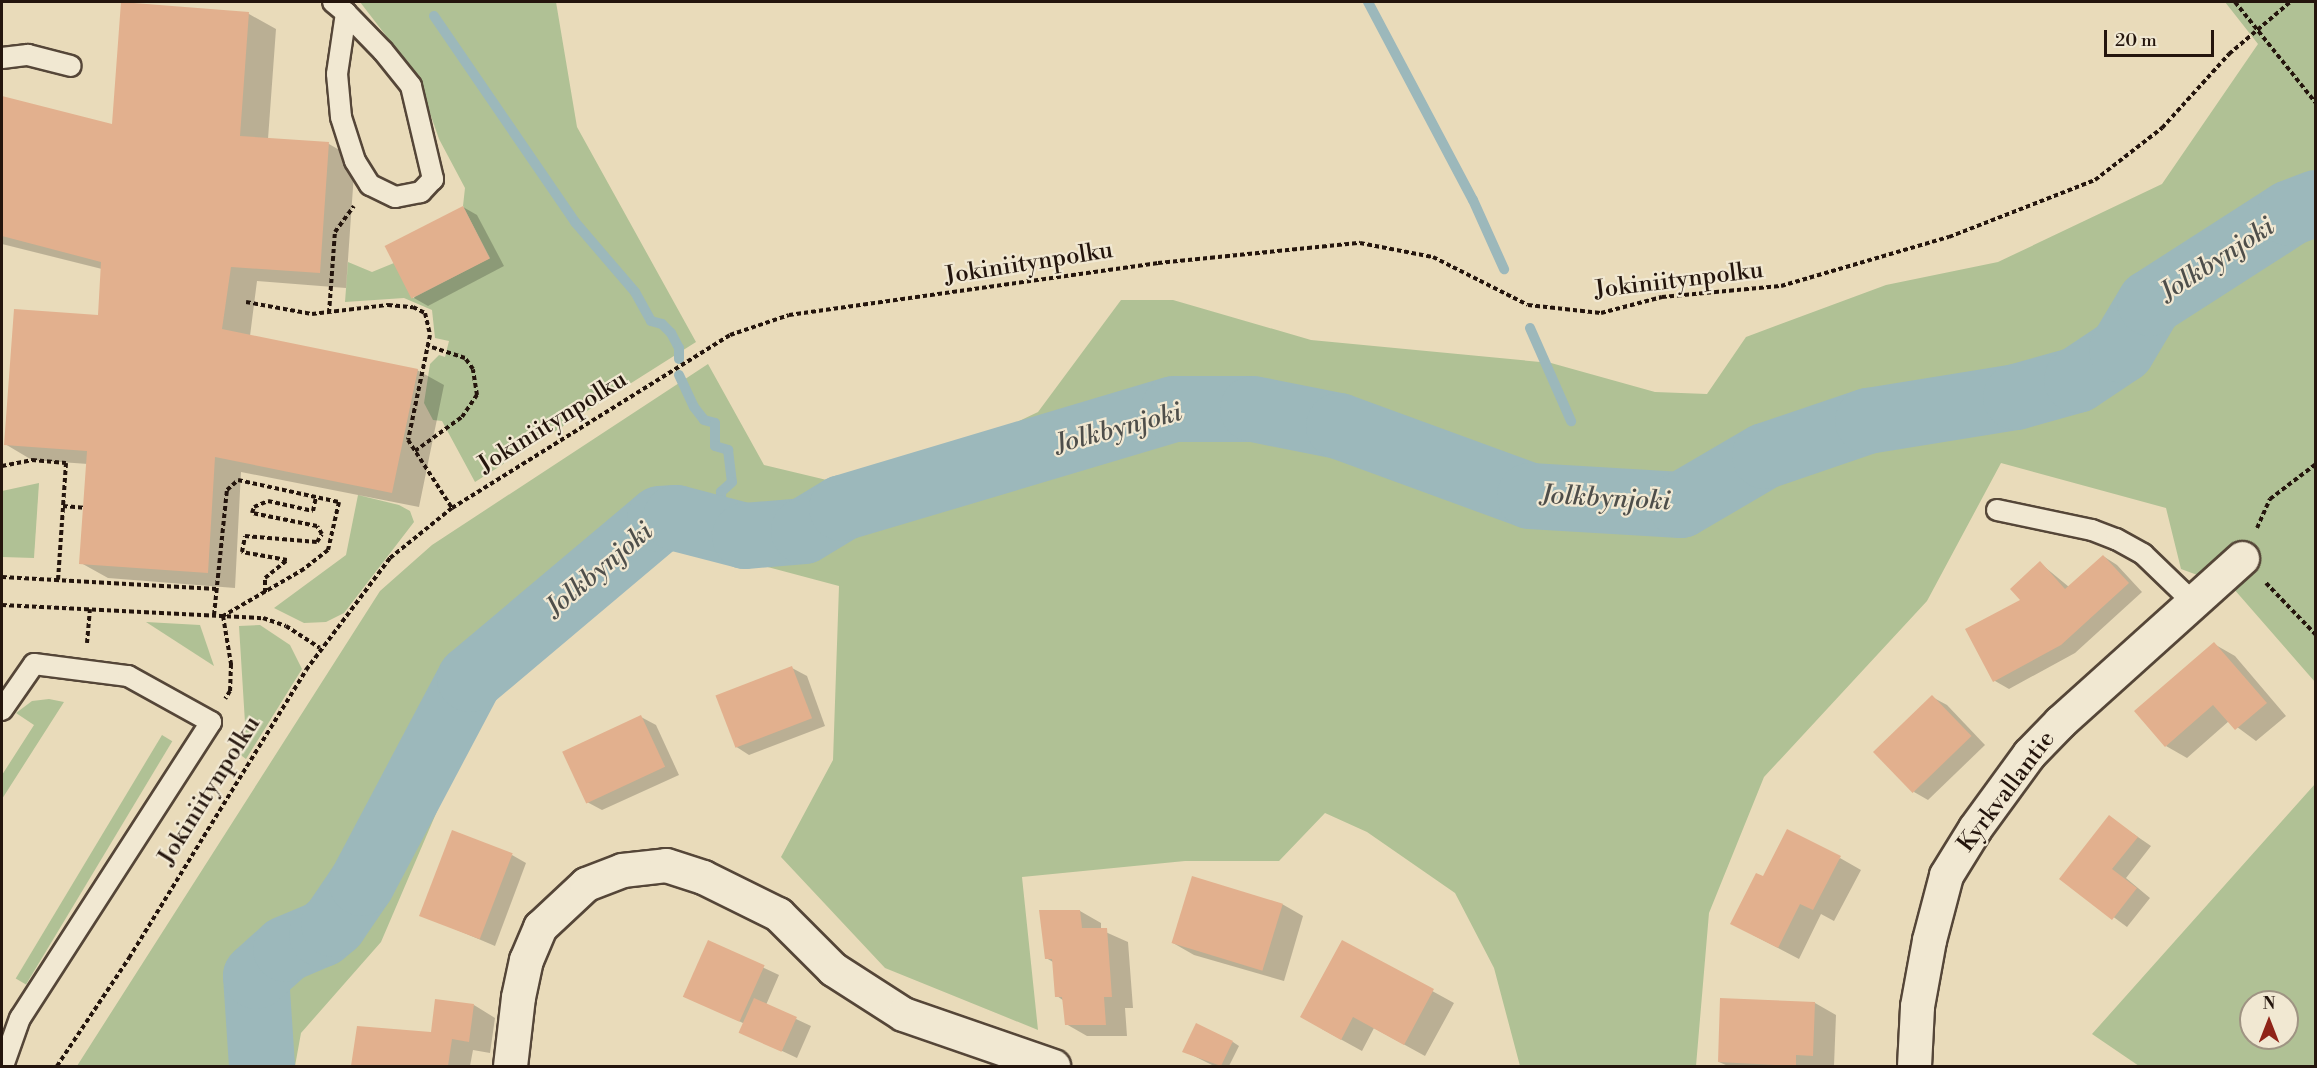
<!DOCTYPE html>
<html>
<head>
<meta charset="utf-8">
<style>
  body { margin:0 }
  #map { position:relative; width:2317px; height:1068px; overflow:hidden; background:#e9dbba; font-family:"Libre Bodoni",serif }
  div>[style] { position:absolute }
  [style*='--x'] { left:calc(var(--x)*1px); top:calc(var(--y)*1px); width:calc(var(--w)*1px); rotate:calc(var(--a)*1deg) }
  .green>* { inset:0; background:#b0c195; transform-origin:0 0 }
  .shadow>* { inset:0; background:#0003 }
  .stream>* { height:10px; margin:-5px; padding:0 5px; transform-origin:5px; border-radius:5px; background:#9cb8bb }
  .river>* { height:66px; margin:-33px; padding:0 33px; transform-origin:33px; border-radius:33px; background:#9cb8bb }
  .building>* { inset:0; background:#e2b08e; transform-origin:0 0 }
  .path>* { height:4px; margin-top:-2px; transform-origin:0; background:repeating-linear-gradient(90deg,#24150d 0 4.5px,transparent 0 7.5px) }
  .roads { filter:drop-shadow(2px 0 #554638) drop-shadow(-2px 0 #554638) drop-shadow(0 2px #554638) drop-shadow(0 -2px #554638) }
  .lane>* { height:20px; margin:-10px; padding:0 10px; transform-origin:10px; border-radius:10px; background:#f1e8d2 }
  .street>* { height:33px; margin:-16.5px; padding:0 16.5px; transform-origin:16.5px; border-radius:16.5px; background:#f1e8d2 }
  span { translate:-50% -50%; white-space:nowrap; text-align:center; line-height:1.15; -webkit-text-stroke:4.5px #f1e8d2; paint-order:stroke }
  .street-label { font-size:24px; color:#24150d }
  .water-label { font-size:26px; color:#4e4e4a; font-style:italic }
  .frame { position:absolute; inset:0; border:3px solid #24150d; pointer-events:none }
  .north { position:absolute; left:2239px; top:990px; width:60px; height:60px; box-sizing:border-box; background:#f1e8d2; border:2px solid #9f9483; border-radius:50%; rotate:0deg; font-size:16px; font-weight:700; line-height:24px; text-align:center; color:#24150d }
  .north::after { content:''; display:block; margin:auto; width:21px; height:27px; background:#8f2418; clip-path:polygon(50% 0,100% 100%,50% 72%,0 100%) }
  .scale { position:absolute; left:2104px; top:30px; width:110px; height:27px; box-sizing:border-box; border:3px solid #24150d; border-top:0; padding-left:8px; font-size:18px; line-height:21px; white-space:nowrap; color:#24150d; -webkit-text-stroke:4px #f1e8d2; paint-order:stroke }
</style>
</head>
<body>
<div id="map">
  <div class="green">
    <div style="clip-path:polygon(360px 2px,556px 2px,577px 127px,696px 342px,475px 482px,442px 421px,433px 420px,424px 403px,430px 364px,439px 355px,445px 357px,449px 341px,435px 338px,432px 310px,404px 298px,345px 302px,348px 262px,372px 272px,394px 263px,413px 298px,490px 258px,463px 206px,465px 188px,439px 139px,417px 76px)"></div>
    <div style="clip-path:polygon(2225px 2px,2315px 2px,2315px 682px,2233px 588px,2181px 569px,2166px 508px,2001px 463px,1927px 601px,1764px 777px,1709px 913px,1696px 1066px,1520px 1066px,1494px 968px,1455px 893px,1367px 832px,1325px 813px,1279px 861px,1185px 861px,1022px 877px,1038px 1030px,885px 968px,781px 857px,833px 760px,839px 586px,671px 541px,491px 685px,381px 942px,301px 1033px,295px 1066px,77px 1066px,380px 591px,432px 545px,708px 364px,764px 465px,856px 487px,957px 451px,1038px 412px,1121px 300px,1173px 300px,1311px 340px,1551px 363px,1655px 392px,1707px 394px,1746px 337px,1886px 285px,1998px 262px,2162px 184px,2258px 44px)"></div>
    <div style="clip-path:polygon(39px 483px,34px 558px,2px 557px,2px 491px)"></div>
    <div style="clip-path:polygon(358px 495px,399px 505px,410px 511px,414px 522px,344px 613px,326px 622px,304px 623px,274px 608px,346px 555px)"></div>
    <div style="clip-path:polygon(146px 622px,200px 625px,214px 666px)"></div>
    <div style="clip-path:polygon(260px 625px,290px 645px,302px 669px,246px 759px,238px 753px,246px 739px,239px 626px)"></div>
    <div style="clip-path:polygon(49px 699px,64px 702px,2px 799px,2px 775px,34px 725px,16px 713px,32px 701px)"></div>
    <div style="left:162px;top:735px;width:12px;height:284px;rotate:31deg"></div>
    <div style="clip-path:polygon(evenodd,2315px 784px,2315px 1066px,2139px 1066px,2092px 1034px,2315px 784px,2251px 1002px,2287px 1002px,2287px 1038px,2251px 1038px,2251px 1002px)"></div>
  </div>
  <div class="shadow">
    <div style="clip-path:polygon(122px 4px,249px 14px,276px 29px,268px 139px,329px 144px,355px 159px,346px 288px,257px 281px,250px 336px,417px 370px,444px 385px,419px 507px,241px 472px,235px 588px,108px 578px,81px 563px,88px 464px,32px 460px,5px 444px,99px 317px,102px 269px,2px 244px,2px 98px,113px 126px)"></div>
    <div style="clip-path:polygon(463px 207px,477px 215px,504px 266px,428px 306px,414px 298px)"></div>
    <div style="clip-path:polygon(2103px 556px,2117px 565px,2142px 592px,2075px 653px,2009px 689px,1995px 681px,1967px 630px,2022px 600px,2040px 563px,2069px 587px)"></div>
    <div style="clip-path:polygon(2214px 644px,2235px 656px,2286px 716px,2256px 741px,2229px 721px,2187px 758px,2166px 746px)"></div>
    <div style="clip-path:polygon(792px 668px,807px 676px,825px 726px,749px 755px,735px 746px)"></div>
    <div style="clip-path:polygon(1932px 697px,1947px 705px,1985px 745px,1928px 800px,1914px 792px)"></div>
    <div style="clip-path:polygon(641px 717px,656px 725px,679px 775px,602px 810px,587px 802px)"></div>
    <div style="clip-path:polygon(2109px 817px,2151px 846px,2126px 878px,2150px 898px,2127px 927px,2061px 878px)"></div>
    <div style="clip-path:polygon(512px 855px,526px 863px,495px 946px,422px 915px)"></div>
    <div style="clip-path:polygon(1840px 858px,1861px 870px,1834px 921px,1821px 914px,1799px 959px,1753px 935px)"></div>
    <div style="clip-path:polygon(1282px 904px,1303px 916px,1284px 981px,1194px 955px,1173px 943px)"></div>
    <div style="clip-path:polygon(1080px 911px,1101px 923px,1101px 930px,1128px 942px,1133px 1008px,1125px 1008px,1127px 1036px,1087px 1036px,1066px 1024px,1064px 1001px,1057px 996px,1053px 962px,1046px 958px)"></div>
    <div style="clip-path:polygon(709px 942px,779px 975px,766px 1005px,811px 1026px,797px 1058px,742px 1032px,745px 1024px,686px 996px)"></div>
    <div style="clip-path:polygon(1343px 942px,1454px 1003px,1425px 1056px,1374px 1028px,1362px 1051px,1322px 1029px)"></div>
    <div style="clip-path:polygon(1815px 1003px,1836px 1015px,1834px 1066px,1728px 1066px,1719px 1062px)"></div>
    <div style="clip-path:polygon(474px 1005px,495px 1018px,490px 1053px,473px 1050px,470px 1066px,353px 1066px,358px 1028px,432px 1034px)"></div>
    <div style="clip-path:polygon(1233px 1042px,1239px 1046px,1229px 1066px,1214px 1066px,1184px 1051px)"></div>
  </div>
  <div class="stream">
    <div style="--x:1368;--y:2;--w:224;--a:62.1"></div>
    <div style="--x:1473;--y:200;--w:76;--a:65.8"></div>
    <div style="--x:434;--y:16;--w:250;--a:55.6"></div>
    <div style="--x:575;--y:222;--w:92;--a:49.4"></div>
    <div style="--x:635;--y:292;--w:33;--a:61"></div>
    <div style="--x:651;--y:321;--w:11;--a:15"></div>
    <div style="--x:662;--y:324;--w:13;--a:45"></div>
    <div style="--x:671;--y:333;--w:17;--a:62"></div>
    <div style="--x:679;--y:348;--w:11;--a:90"></div>
    <div style="--x:1530;--y:328;--w:102;--a:66.2"></div>
    <div style="--x:679;--y:375;--w:35;--a:65"></div>
    <div style="--x:694;--y:407;--w:16;--a:52"></div>
    <div style="--x:704;--y:420;--w:11;--a:15"></div>
    <div style="--x:715;--y:423;--w:23;--a:90"></div>
    <div style="--x:715;--y:446;--w:14;--a:17"></div>
    <div style="--x:728;--y:450;--w:32;--a:83"></div>
    <div style="--x:732;--y:482;--w:15;--a:138"></div>
    <div style="--x:721;--y:492;--w:41;--a:88.6"></div>
  </div>
  <div class="river">
    <div style="--x:262;--y:1066;--w:90;--a:-93.8"></div>
    <div style="--x:256;--y:976;--w:40;--a:-42"></div>
    <div style="--x:286;--y:949;--w:39;--a:-23"></div>
    <div style="--x:322;--y:934;--w:16;--a:-40"></div>
    <div style="--x:334;--y:924;--w:50;--a:-55.7"></div>
    <div style="--x:362;--y:883;--w:231;--a:-62.1"></div>
    <div style="--x:470;--y:679;--w:248;--a:-40.1"></div>
    <div style="--x:660;--y:519;--w:16;--a:-4"></div>
    <div style="--x:676;--y:518;--w:71;--a:14.6"></div>
    <div style="--x:745;--y:536;--w:59;--a:-4.8"></div>
    <div style="--x:804;--y:531;--w:44;--a:-31.2"></div>
    <div style="--x:842;--y:508;--w:346;--a:-16.6"></div>
    <div style="--x:1174;--y:409;--w:79;--a:0"></div>
    <div style="--x:1253;--y:409;--w:88;--a:11.2"></div>
    <div style="--x:1339;--y:426;--w:203;--a:20.1"></div>
    <div style="--x:1530;--y:496;--w:151;--a:3.4"></div>
    <div style="--x:1681;--y:505;--w:97;--a:-30.3"></div>
    <div style="--x:1765;--y:456;--w:109;--a:-18.8"></div>
    <div style="--x:1868;--y:421;--w:150;--a:-9.2"></div>
    <div style="--x:2016;--y:397;--w:63;--a:-15.6"></div>
    <div style="--x:2077;--y:380;--w:54;--a:-33.7"></div>
    <div style="--x:2122;--y:350;--w:55;--a:-59.2"></div>
    <div style="--x:2150;--y:303;--w:166;--a:-32.7"></div>
    <div style="--x:2290;--y:213;--w:28;--a:-21"></div>
  </div>
  <div class="building">
    <div style="clip-path:polygon(121px 2px,249px 12px,240px 136px,329px 142px,320px 273px,231px 267px,222px 329px,418px 369px,392px 493px,215px 457px,208px 573px,79px 564px,87px 451px,4px 445px,14px 309px,98px 315px,101px 262px,2px 236px,2px 96px,112px 124px)"></div>
    <div style="left:463px;top:206px;width:59px;height:88px;rotate:63deg"></div>
    <div style="clip-path:polygon(2103px 555px,2129px 583px,2061px 645px,1993px 682px,1965px 629px,2020px 600px,2010px 589px,2040px 561px,2065px 589px)"></div>
    <div style="clip-path:polygon(2214px 642px,2267px 703px,2235px 730px,2213px 705px,2165px 747px,2134px 711px)"></div>
    <div style="left:792px;top:666px;width:56px;height:82px;rotate:69deg"></div>
    <div style="left:1932px;top:695px;width:57px;height:82px;rotate:46deg"></div>
    <div style="left:641px;top:715px;width:57px;height:87px;rotate:65deg"></div>
    <div style="clip-path:polygon(2109px 815px,2138px 837px,2112px 869px,2137px 888px,2112px 920px,2059px 879px)"></div>
    <div style="clip-path:polygon(1787px 829px,1841px 856px,1813px 910px,1800px 904px,1778px 948px,1730px 924px,1756px 873px,1763px 876px)"></div>
    <div style="left:452px;top:830px;width:65px;height:92px;rotate:21deg"></div>
    <div style="left:1192px;top:876px;width:95px;height:70px;rotate:17deg"></div>
    <div style="clip-path:polygon(1039px 910px,1080px 910px,1082px 928px,1107px 928px,1112px 997px,1104px 997px,1106px 1025px,1065px 1025px,1062px 997px,1055px 997px,1052px 959px,1045px 959px)"></div>
    <div style="left:708px;top:940px;width:62px;height:62px;rotate:24deg"></div>
    <div style="clip-path:polygon(1342px 940px,1434px 989px,1404px 1045px,1353px 1017px,1341px 1040px,1300px 1017px)"></div>
    <div style="left:754px;top:998px;width:47px;height:38px;rotate:24deg"></div>
    <div style="clip-path:polygon(1720px 998px,1815px 1002px,1813px 1056px,1796px 1055px,1796px 1066px,1718px 1062px)"></div>
    <div style="clip-path:polygon(435px 999px,474px 1004px,469px 1042px,452px 1039px,448px 1066px,351px 1066px,357px 1026px,431px 1032px)"></div>
    <div style="clip-path:polygon(1196px 1023px,1233px 1041px,1221px 1066px,1182px 1052px)"></div>
  </div>
  <div class="path">
    <div style="--x:2235;--y:2;--w:129;--a:51.3"></div>
    <div style="--x:246;--y:302;--w:67;--a:10.3"></div>
    <div style="--x:312;--y:314;--w:77;--a:-6.8"></div>
    <div style="--x:388;--y:305;--w:25;--a:5"></div>
    <div style="--x:413;--y:307;--w:13;--a:27"></div>
    <div style="--x:425;--y:313;--w:23;--a:77"></div>
    <div style="--x:430;--y:335;--w:107;--a:101.8"></div>
    <div style="--x:408;--y:440;--w:81;--a:57.1"></div>
    <div style="--x:329;--y:313;--w:81;--a:-85.8"></div>
    <div style="--x:335;--y:232;--w:32;--a:-54"></div>
    <div style="--x:415;--y:451;--w:58;--a:-35.9"></div>
    <div style="--x:462;--y:417;--w:27;--a:-56"></div>
    <div style="--x:477;--y:395;--w:26;--a:-99"></div>
    <div style="--x:473;--y:369;--w:14;--a:-126"></div>
    <div style="--x:465;--y:358;--w:39;--a:-162"></div>
    <div style="--x:2;--y:466;--w:31;--a:-11"></div>
    <div style="--x:32;--y:460;--w:34;--a:5"></div>
    <div style="--x:66;--y:463;--w:117;--a:93.9"></div>
    <div style="--x:63;--y:506;--w:21;--a:5"></div>
    <div style="--x:2257;--y:528;--w:32;--a:-66"></div>
    <div style="--x:2270;--y:499;--w:58;--a:-37.3"></div>
    <div style="--x:2;--y:577;--w:215;--a:3.2"></div>
    <div style="--x:2266;--y:583;--w:72;--a:46.1"></div>
    <div style="--x:265;--y:592;--w:14;--a:-90"></div>
    <div style="--x:265;--y:578;--w:28;--a:-39"></div>
    <div style="--x:287;--y:560;--w:46;--a:-169.9"></div>
    <div style="--x:242;--y:552;--w:16;--a:-79"></div>
    <div style="--x:245;--y:536;--w:72;--a:4.8"></div>
    <div style="--x:317;--y:542;--w:9;--a:-58"></div>
    <div style="--x:322;--y:534;--w:9;--a:-122"></div>
    <div style="--x:317;--y:526;--w:66;--a:-168.7"></div>
    <div style="--x:252;--y:513;--w:6;--a:-72"></div>
    <div style="--x:254;--y:507;--w:15;--a:-23"></div>
    <div style="--x:268;--y:501;--w:46;--a:12.5"></div>
    <div style="--x:313;--y:511;--w:14;--a:-78"></div>
    <div style="--x:2;--y:605;--w:261;--a:2.9"></div>
    <div style="--x:263;--y:618;--w:24;--a:19"></div>
    <div style="--x:286;--y:626;--w:40;--a:32.9"></div>
    <div style="--x:214;--y:615;--w:126;--a:-84.1"></div>
    <div style="--x:227;--y:490;--w:15;--a:-42"></div>
    <div style="--x:238;--y:480;--w:103;--a:12.3"></div>
    <div style="--x:339;--y:502;--w:49;--a:102.9"></div>
    <div style="--x:328;--y:550;--w:31;--a:142"></div>
    <div style="--x:304;--y:569;--w:94;--a:149.9"></div>
    <div style="--x:223;--y:616;--w:49;--a:80.5"></div>
    <div style="--x:231;--y:664;--w:27;--a:92"></div>
    <div style="--x:230;--y:691;--w:9;--a:122"></div>
    <div style="--x:87;--y:643;--w:34;--a:-85"></div>
    <div style="--x:57;--y:1066;--w:130;--a:-56.3"></div>
    <div style="--x:129;--y:958;--w:338;--a:-58.4"></div>
    <div style="--x:306;--y:670;--w:140;--a:-53.1"></div>
    <div style="--x:390;--y:558;--w:80;--a:-38.9"></div>
    <div style="--x:452;--y:508;--w:327;--a:-31.9"></div>
    <div style="--x:730;--y:335;--w:62;--a:-18.7"></div>
    <div style="--x:789;--y:315;--w:373;--a:-8"></div>
    <div style="--x:1158;--y:263;--w:203;--a:-5.7"></div>
    <div style="--x:1360;--y:243;--w:74;--a:10.9"></div>
    <div style="--x:1433;--y:257;--w:106;--a:26.8"></div>
    <div style="--x:1528;--y:305;--w:73;--a:6.3"></div>
    <div style="--x:1601;--y:313;--w:63;--a:-14.7"></div>
    <div style="--x:1662;--y:297;--w:120;--a:-5.3"></div>
    <div style="--x:1781;--y:286;--w:175;--a:-16.3"></div>
    <div style="--x:1949;--y:237;--w:157;--a:-21.3"></div>
    <div style="--x:2095;--y:180;--w:85;--a:-37.8"></div>
    <div style="--x:2162;--y:128;--w:100;--a:-47.8"></div>
    <div style="--x:2229;--y:54;--w:80;--a:-40.4"></div>
  </div>
  <div class="roads">
    <div class="lane">
      <div style="--x:333;--y:2;--w:17;--a:40"></div>
      <div style="--x:346;--y:13;--w:53;--a:45.8"></div>
      <div style="--x:383;--y:51;--w:45;--a:51.3"></div>
      <div style="--x:411;--y:86;--w:96;--a:76.7"></div>
      <div style="--x:433;--y:179;--w:18;--a:133"></div>
      <div style="--x:421;--y:192;--w:26;--a:169"></div>
      <div style="--x:395;--y:197;--w:28;--a:-154"></div>
      <div style="--x:370;--y:185;--w:28;--a:-122"></div>
      <div style="--x:355;--y:161;--w:46;--a:-107.7"></div>
      <div style="--x:341;--y:117;--w:43;--a:-95.3"></div>
      <div style="--x:337;--y:74;--w:62;--a:-81.6"></div>
      <div style="--x:2;--y:58;--w:26;--a:-7"></div>
      <div style="--x:28;--y:55;--w:44;--a:14.3"></div>
      <div style="--x:1997;--y:510;--w:97;--a:11.9"></div>
      <div style="--x:2092;--y:530;--w:26;--a:21"></div>
      <div style="--x:2116;--y:539;--w:31;--a:29"></div>
      <div style="--x:2143;--y:554;--w:72;--a:43.9"></div>
      <div style="--x:2;--y:710;--w:56;--a:-55.2"></div>
      <div style="--x:34;--y:664;--w:95;--a:7.3"></div>
      <div style="--x:128;--y:676;--w:95;--a:29"></div>
      <div style="--x:211;--y:722;--w:352;--a:122.8"></div>
      <div style="--x:20;--y:1018;--w:51;--a:109.5"></div>
    </div>
    <div class="street">
      <div style="--x:510;--y:1066;--w:69;--a:-83.4"></div>
      <div style="--x:518;--y:997;--w:38;--a:-78"></div>
      <div style="--x:526;--y:960;--w:36;--a:-67"></div>
      <div style="--x:540;--y:927;--w:63;--a:-43.1"></div>
      <div style="--x:586;--y:884;--w:39;--a:-21"></div>
      <div style="--x:622;--y:870;--w:44;--a:-6.5"></div>
      <div style="--x:666;--y:865;--w:39;--a:18"></div>
      <div style="--x:703;--y:877;--w:84;--a:26.3"></div>
      <div style="--x:778;--y:914;--w:78;--a:45"></div>
      <div style="--x:833;--y:969;--w:83;--a:32.7"></div>
      <div style="--x:903;--y:1014;--w:159;--a:19.1"></div>
      <div style="--x:1914;--y:1066;--w:60;--a:-87.1"></div>
      <div style="--x:1917;--y:1006;--w:67;--a:-79.7"></div>
      <div style="--x:1929;--y:940;--w:67;--a:-75.3"></div>
      <div style="--x:1946;--y:875;--w:55;--a:-58.3"></div>
      <div style="--x:1975;--y:828;--w:92;--a:-53.9"></div>
      <div style="--x:2029;--y:754;--w:45;--a:-45.9"></div>
      <div style="--x:2060;--y:722;--w:245;--a:-42"></div>
    </div>
  </div>
  <div class="street-label">
    <span style="left:1029px;top:264px;rotate:-9deg">Jokiniitynpolku</span>
    <span style="left:1679px;top:281px;rotate:-7deg">Jokiniitynpolku</span>
    <span style="left:553px;top:423px;rotate:-32deg">Jokiniitynpolku</span>
    <span style="left:210px;top:791px;rotate:-58deg">Jokiniitynpolku</span>
    <span style="left:2007px;top:792px;rotate:-53deg">Kyrkvallantie</span>
  </div>
  <div class="water-label">
    <span style="left:2218px;top:260px;rotate:-33deg">Jolkbynjoki</span>
    <span style="left:1119px;top:429px;rotate:-15deg">Jolkbynjoki</span>
    <span style="left:1606px;top:499px;rotate:3deg">Jolkbynjoki</span>
    <span style="left:600px;top:570px;rotate:-40deg">Jolkbynjoki</span>
  </div>
  <div class="frame"></div>
  <div class="north">N</div>
  <div class="scale">20 m</div>
</div>
</body>
</html>
